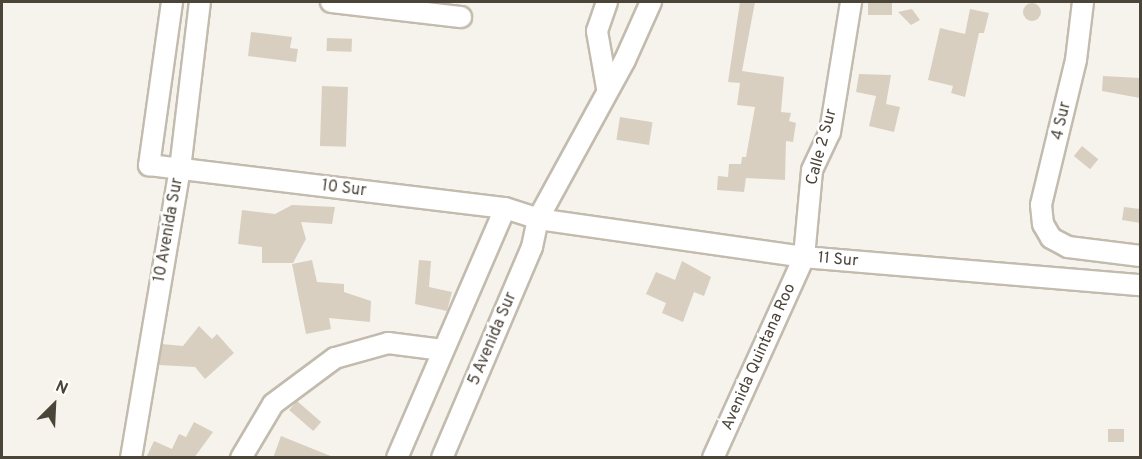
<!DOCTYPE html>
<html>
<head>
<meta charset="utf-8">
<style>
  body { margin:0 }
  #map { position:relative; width:1142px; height:459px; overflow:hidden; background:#f6f3ec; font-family:Overpass,sans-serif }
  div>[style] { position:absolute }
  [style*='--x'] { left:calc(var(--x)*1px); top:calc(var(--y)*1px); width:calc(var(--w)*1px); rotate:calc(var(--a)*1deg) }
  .building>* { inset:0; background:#d8cfc1; transform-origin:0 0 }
  .round { border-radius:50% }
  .roads { filter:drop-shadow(2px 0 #c2bbae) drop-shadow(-2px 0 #c2bbae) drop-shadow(0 2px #c2bbae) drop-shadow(0 -2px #c2bbae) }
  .minor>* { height:20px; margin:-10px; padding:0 10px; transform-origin:10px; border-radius:10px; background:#fff }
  span { translate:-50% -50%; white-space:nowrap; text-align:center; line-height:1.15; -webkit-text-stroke:5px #fff; paint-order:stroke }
  .street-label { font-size:16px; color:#4b4439 }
  .frame { position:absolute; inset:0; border:3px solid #4b4439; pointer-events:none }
  .north { position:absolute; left:24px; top:375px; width:60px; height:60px; -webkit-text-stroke:4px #fff; paint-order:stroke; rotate:24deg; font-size:16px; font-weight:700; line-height:24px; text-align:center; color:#4b4439 }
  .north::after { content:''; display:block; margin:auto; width:21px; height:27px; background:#4b4439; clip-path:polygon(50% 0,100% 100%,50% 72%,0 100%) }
</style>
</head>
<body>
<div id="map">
  <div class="building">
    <div style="clip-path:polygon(740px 2px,755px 2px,742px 71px,784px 77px,781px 112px,791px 113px,789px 121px,796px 123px,793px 142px,786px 141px,785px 180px,746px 178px,744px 192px,717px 190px,718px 176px,728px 177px,729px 164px,741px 164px,742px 157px,746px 157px,755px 107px,737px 105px,740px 83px,728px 82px)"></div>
    <div style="left:868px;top:2px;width:24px;height:13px"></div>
    <div class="round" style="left:1023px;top:3px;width:18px;height:18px"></div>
    <div style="clip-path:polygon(912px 9px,920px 20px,911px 25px,898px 12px)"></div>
    <div style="clip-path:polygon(970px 9px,989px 13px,984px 33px,979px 33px,965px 97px,951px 93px,953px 86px,928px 80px,940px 28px,965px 34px)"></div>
    <div style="clip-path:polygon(251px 32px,292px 37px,290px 48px,298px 49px,296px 62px,248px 56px)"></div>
    <div style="left:327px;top:38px;width:25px;height:13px;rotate:2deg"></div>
    <div style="clip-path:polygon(859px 74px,891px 75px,886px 104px,900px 107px,894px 132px,869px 126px,876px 96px,856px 92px)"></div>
    <div style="clip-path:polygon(1103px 76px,1140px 78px,1140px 98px,1102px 91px)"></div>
    <div style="left:322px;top:86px;width:26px;height:60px;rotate:2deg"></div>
    <div style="left:620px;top:117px;width:33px;height:23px;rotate:9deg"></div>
    <div style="left:1082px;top:146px;width:21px;height:13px;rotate:39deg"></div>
    <div style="clip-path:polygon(292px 205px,335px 207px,332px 224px,301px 222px,306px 239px,293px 263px,262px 263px,262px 247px,238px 244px,242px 210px,275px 214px)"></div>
    <div style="clip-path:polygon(1124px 207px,1140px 209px,1140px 223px,1122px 220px)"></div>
    <div style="clip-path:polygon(312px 260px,317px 282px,344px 284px,344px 292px,371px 301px,370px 322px,329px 318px,331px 329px,306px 334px,292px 264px)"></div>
    <div style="clip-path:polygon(419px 260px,431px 261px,429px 287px,452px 292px,447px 311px,415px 304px)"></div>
    <div style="clip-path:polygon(682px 261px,711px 277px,704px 296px,694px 292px,683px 322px,662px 313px,666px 303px,646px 294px,656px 272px,675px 280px)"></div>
    <div style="clip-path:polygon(199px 326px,212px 339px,217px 334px,234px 353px,205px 379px,195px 367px,159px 365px,162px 344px,183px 346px)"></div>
    <div style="left:297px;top:401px;width:32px;height:12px;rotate:41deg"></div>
    <div style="clip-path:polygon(194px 422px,213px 432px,194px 458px,146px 458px,154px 441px,172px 449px,179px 434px,186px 437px)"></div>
    <div style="left:1108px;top:429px;width:16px;height:13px"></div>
    <div style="clip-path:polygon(281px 436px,333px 457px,333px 458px,273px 458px)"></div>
  </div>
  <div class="roads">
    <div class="minor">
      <div style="--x:172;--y:2;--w:165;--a:98"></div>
      <div style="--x:149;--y:165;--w:359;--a:6.9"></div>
      <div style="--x:505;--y:208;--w:35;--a:18"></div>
      <div style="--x:538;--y:219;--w:269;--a:8.1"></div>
      <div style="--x:804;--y:257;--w:337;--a:4.8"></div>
      <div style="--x:331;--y:2;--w:131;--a:6.6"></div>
      <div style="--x:1083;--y:2;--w:58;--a:96.9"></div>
      <div style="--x:1076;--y:60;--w:149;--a:103.6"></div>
      <div style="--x:1041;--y:205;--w:19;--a:84"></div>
      <div style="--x:1043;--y:224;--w:16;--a:60"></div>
      <div style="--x:1051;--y:238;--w:19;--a:28"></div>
      <div style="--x:1068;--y:247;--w:73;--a:7.1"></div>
      <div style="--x:607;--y:88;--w:58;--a:-100"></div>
      <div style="--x:597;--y:31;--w:31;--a:-71"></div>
      <div style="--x:131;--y:458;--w:293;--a:-80.4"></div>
      <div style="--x:180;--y:169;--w:168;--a:-83.2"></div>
      <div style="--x:241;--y:458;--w:63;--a:-59.3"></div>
      <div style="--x:273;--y:404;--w:77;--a:-36.6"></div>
      <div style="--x:335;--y:358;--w:55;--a:-15.8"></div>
      <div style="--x:388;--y:343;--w:55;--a:7.3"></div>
      <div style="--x:397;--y:458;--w:272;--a:-66.6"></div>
      <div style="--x:442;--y:458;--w:229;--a:-66.9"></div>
      <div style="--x:532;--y:247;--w:29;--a:-78"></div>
      <div style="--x:538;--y:219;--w:181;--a:-61.3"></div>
      <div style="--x:625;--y:60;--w:64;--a:-65.9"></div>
      <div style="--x:713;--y:458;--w:221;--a:-65.6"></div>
      <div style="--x:804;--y:257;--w:87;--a:-84.7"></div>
      <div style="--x:812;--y:170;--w:42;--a:-64.7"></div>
      <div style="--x:830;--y:132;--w:132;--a:-80.8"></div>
    </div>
  </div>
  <div class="street-label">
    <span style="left:1062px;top:121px;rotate:-77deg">4 Sur</span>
    <span style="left:822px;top:147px;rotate:-75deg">Calle 2 Sur</span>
    <span style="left:344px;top:189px;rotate:7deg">10 Sur</span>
    <span style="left:169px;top:230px;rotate:-80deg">10 Avenida Sur</span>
    <span style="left:838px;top:260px;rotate:5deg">11 Sur</span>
    <span style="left:493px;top:339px;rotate:-67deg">5 Avenida Sur</span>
    <span style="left:759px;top:357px;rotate:-66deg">Avenida Quintana Roo</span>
  </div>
  <div class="frame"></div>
  <div class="north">N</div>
</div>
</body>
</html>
